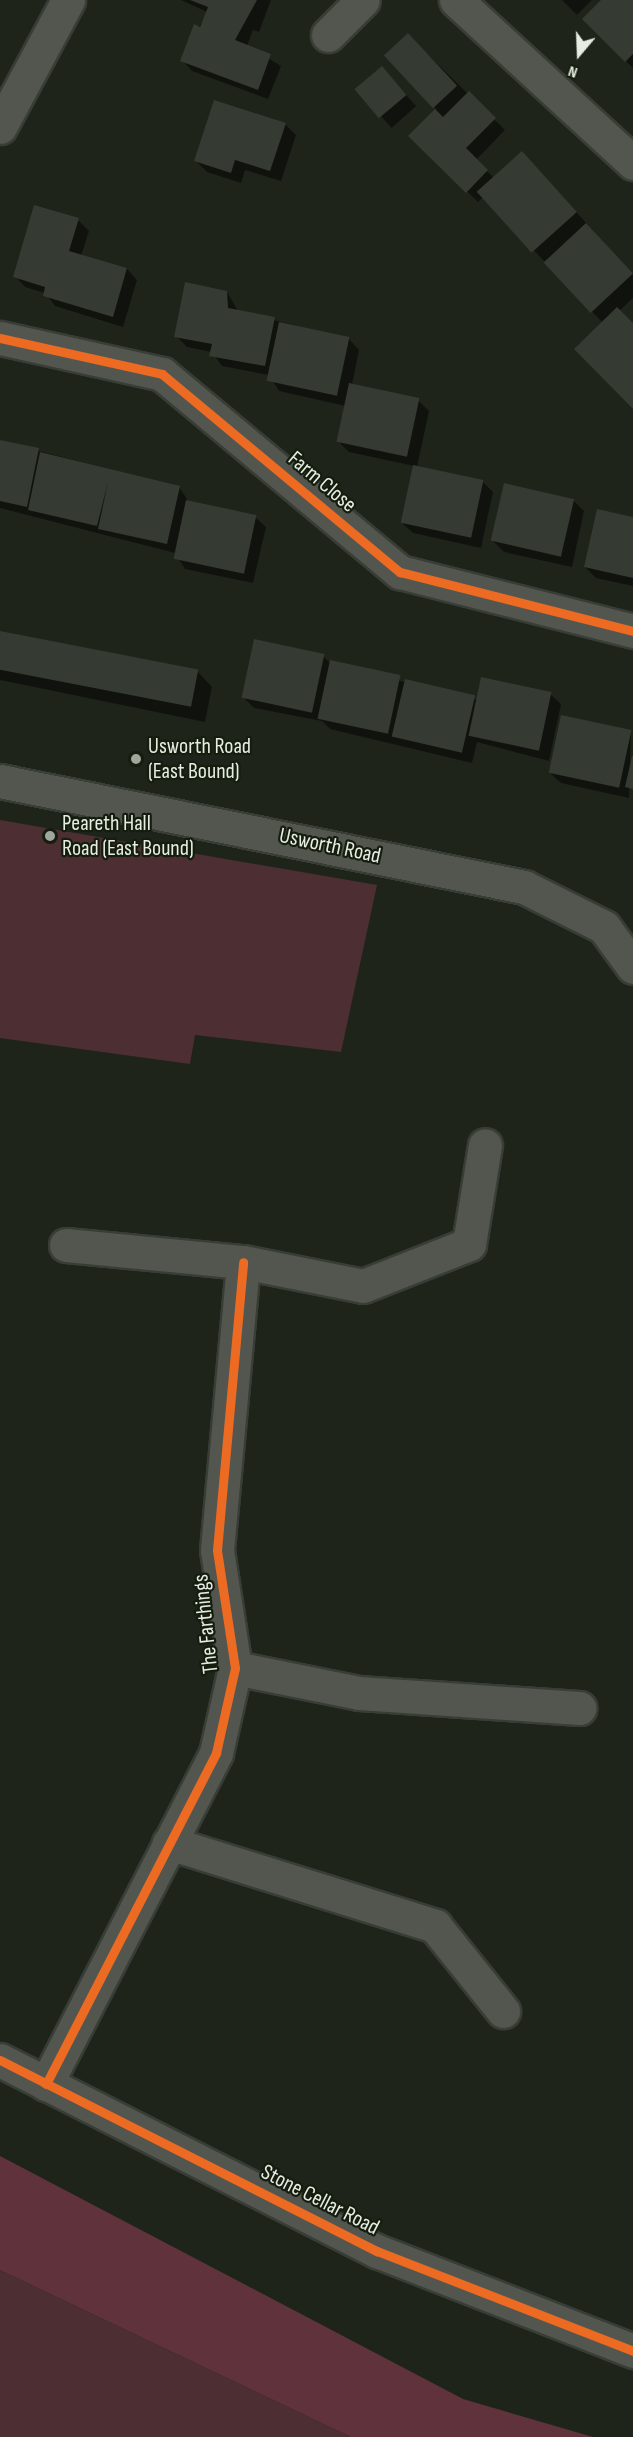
<!DOCTYPE html>
<html>
<head>
<meta charset="utf-8">
<style>
  body { margin:0 }
  #map { position:relative; width:633px; height:2437px; overflow:hidden; background:#1e241a; font-family:"Sofia Sans Condensed",sans-serif }
  div>[style] { position:absolute }
  [style*='--x'] { left:calc(var(--x)*1px); top:calc(var(--y)*1px); width:calc(var(--w)*1px); rotate:calc(var(--a)*1deg) }
  .green>* { inset:0; background:#4d2e32 }
  .forest>* { inset:0; background:#60333c }
  .shadow>* { inset:0; background:#0007; transform-origin:0 0 }
  .building>* { inset:0; background:#353a32; transform-origin:0 0 }
  .roads { filter:drop-shadow(2px 0 #383d36) drop-shadow(-2px 0 #383d36) drop-shadow(0 2px #383d36) drop-shadow(0 -2px #383d36) }
  .minor>* { height:33px; margin:-16.5px; padding:0 16.5px; transform-origin:16.5px; border-radius:16.5px; background:#52564f }
  .cycleway>* { height:9px; margin:-4.5px; padding:0 4.5px; transform-origin:4.5px; border-radius:4.5px; background:#ed6a23 }
  .dots>* { width:16px; height:16px; translate:-50% -50%; box-sizing:border-box; border:3px solid #141d0e; border-radius:50% }
  span { translate:-50% -50%; white-space:nowrap; text-align:center; line-height:1.15; -webkit-text-stroke:4.5px #141d0e; paint-order:stroke }
  .street-label { font-size:22px; color:#e6ece2 }
  .poi-label { font-size:22px; color:#e6ece2 }
  .left { translate:0 -50%; text-align:left }
  .north { position:absolute; left:549px; top:24px; width:60px; height:60px; -webkit-text-stroke:4px #141d0e; paint-order:stroke; rotate:199deg; font-size:16px; font-weight:700; line-height:24px; text-align:center; color:#e6ece2 }
  .north::after { content:''; display:block; margin:auto; width:21px; height:27px; background:#e6ece2; clip-path:polygon(50% 0,100% 100%,50% 72%,0 100%) }
</style>
</head>
<body>
<div id="map">
  <div class="green">
    <div style="clip-path:polygon(0 820px,377px 885px,341px 1052px,195px 1035px,190px 1064px,0 1038px)"></div>
    <div style="clip-path:polygon(0 2270px,351px 2437px,0 2437px)"></div>
  </div>
  <div class="forest">
    <div style="clip-path:polygon(0 2156px,463px 2399px,593px 2437px,351px 2437px,0 2270px)"></div>
  </div>
  <div class="shadow">
    <div style="clip-path:polygon(181px 0,271px 0,259px 32px,253px 30px,247px 46px,281px 66px,268px 99px,192px 71px,182px 60px,207px 12px)"></div>
    <div style="clip-path:polygon(562px 0,592px 0,577px 15px)"></div>
    <div style="clip-path:polygon(604px 0,633px 0,633px 68px,595px 30px)"></div>
    <div style="clip-path:polygon(419px 46px,505px 130px,476px 160px,495px 179px,533px 164px,633px 275px,633px 298px,619px 311px,633px 325px,633px 407px,603px 323px,483px 197px,478px 202px,410px 136px,437px 110px,387px 56px)"></div>
    <div style="left:382px;top:68px;width:51px;height:33px;rotate:48deg"></div>
    <div style="clip-path:polygon(285px 124px,296px 135px,281px 181px,245px 170px,241px 183px,207px 172px,196px 161px)"></div>
    <div style="clip-path:polygon(78px 220px,89px 231px,81px 256px,127px 269px,137px 280px,123px 327px,55px 306px,45px 293px,25px 287px,15px 276px)"></div>
    <div style="clip-path:polygon(227px 292px,238px 311px,349px 339px,359px 350px,352px 385px,418px 400px,429px 411px,417px 467px,482px 481px,493px 492px,481px 548px,413px 533px,402px 523px,414px 466px,349px 452px,338px 441px,346px 406px,279px 391px,269px 375px,222px 366px,212px 352px,187px 347px,176px 336px)"></div>
    <div style="clip-path:polygon(0 441px,179px 487px,189px 502px,255px 517px,266px 527px,253px 583px,185px 569px,175px 553px,0 508px)"></div>
    <div style="clip-path:polygon(573px 500px,584px 511px,572px 567px,504px 552px,493px 541px)"></div>
    <div style="clip-path:polygon(633px 518px,633px 586px,596px 578px,585px 567px)"></div>
    <div style="clip-path:polygon(0 632px,198px 672px,212px 687px,205px 722px,0 680px)"></div>
    <div style="clip-path:polygon(323px 656px,331px 664px,478px 700px,550px 694px,561px 704px,549px 761px,477px 742px,472px 763px,330px 729px,322px 721px,254px 708px,243px 697px)"></div>
    <div style="clip-path:polygon(631px 731px,629px 798px,561px 783px,550px 773px)"></div>
  </div>
  <div class="building">
    <div style="clip-path:polygon(190px 0,257px 0,235px 40px,271px 54px,258px 90px,180px 61px,194px 24px,200px 27px,208px 7px)"></div>
    <div style="clip-path:polygon(601px 0,633px 0,633px 54px,625px 62px,582px 19px)"></div>
    <div style="left:408px;top:33px;width:72px;height:33px;rotate:47deg"></div>
    <div style="left:382px;top:66px;width:38px;height:36px;rotate:50deg"></div>
    <div style="clip-path:polygon(469px 91px,496px 118px,466px 148px,488px 170px,466px 193px,408px 136px,435px 109px,443px 117px)"></div>
    <div style="clip-path:polygon(214px 100px,286px 123px,270px 171px,235px 160px,231px 173px,194px 161px)"></div>
    <div style="left:522px;top:151px;width:82px;height:61px;rotate:48deg"></div>
    <div style="clip-path:polygon(34px 205px,79px 218px,69px 251px,127px 268px,113px 317px,43px 296px,45px 287px,13px 277px)"></div>
    <div style="left:586px;top:223px;width:69px;height:58px;rotate:47deg"></div>
    <div style="clip-path:polygon(185px 282px,227px 291px,228px 308px,275px 317px,265px 366px,209px 356px,212px 344px,174px 337px)"></div>
    <div style="clip-path:polygon(617px 307px,633px 323px,633px 409px,574px 349px)"></div>
    <div style="left:279px;top:322px;width:72px;height:60px;rotate:12deg"></div>
    <div style="left:349px;top:383px;width:72px;height:60px;rotate:12deg"></div>
    <div style="clip-path:polygon(0 440px,39px 448px,27px 507px,0 501px)"></div>
    <div style="clip-path:polygon(40px 452px,180px 486px,167px 544px,98px 529px,108px 482px,97px 526px,28px 510px)"></div>
    <div style="left:413px;top:465px;width:72px;height:59px;rotate:12deg"></div>
    <div style="left:504px;top:483px;width:72px;height:59px;rotate:13deg"></div>
    <div style="left:186px;top:500px;width:72px;height:60px;rotate:12deg"></div>
    <div style="clip-path:polygon(597px 509px,633px 517px,633px 578px,584px 567px)"></div>
    <div style="left:0;top:631px;width:202px;height:38px;rotate:11deg"></div>
    <div style="left:254px;top:639px;width:72px;height:60px;rotate:12deg"></div>
    <div style="left:330px;top:660px;width:72px;height:60px;rotate:12deg"></div>
    <div style="left:481px;top:677px;width:72px;height:60px;rotate:12deg"></div>
    <div style="left:405px;top:679px;width:72px;height:59px;rotate:13deg"></div>
    <div style="left:561px;top:715px;width:72px;height:59px;rotate:12deg"></div>
    <div style="clip-path:polygon(632px 756px,633px 756px,633px 789px,625px 787px)"></div>
  </div>
  <div class="roads">
    <div class="minor">
      <div style="--x:456;--y:0;--w:241;--a:42.6"></div>
      <div style="--x:328;--y:35;--w:49;--a:-45"></div>
      <div style="--x:0;--y:127;--w:144;--a:-61.8"></div>
      <div style="--x:0;--y:338;--w:166;--a:12.5"></div>
      <div style="--x:162;--y:374;--w:310;--a:39.8"></div>
      <div style="--x:400;--y:572;--w:240;--a:14.2"></div>
      <div style="--x:0;--y:781;--w:535;--a:11.44"></div>
      <div style="--x:524;--y:887;--w:89;--a:26.6"></div>
      <div style="--x:604;--y:927;--w:49;--a:54.1"></div>
      <div style="--x:66;--y:1245;--w:178;--a:5.5"></div>
      <div style="--x:243;--y:1262;--w:122;--a:11.3"></div>
      <div style="--x:363;--y:1286;--w:114;--a:-21.6"></div>
      <div style="--x:469;--y:1244;--w:100;--a:-80.8"></div>
      <div style="--x:235;--y:1668;--w:126;--a:11.4"></div>
      <div style="--x:359;--y:1693;--w:221;--a:3.9"></div>
      <div style="--x:169;--y:1843;--w:279;--a:17.3"></div>
      <div style="--x:435;--y:1926;--w:109;--a:51.3"></div>
      <div style="--x:0;--y:2060;--w:423;--a:26.9"></div>
      <div style="--x:377;--y:2251;--w:275;--a:21.3"></div>
      <div style="--x:46;--y:2084;--w:372;--a:-62.8"></div>
      <div style="--x:216;--y:1753;--w:87;--a:-77.4"></div>
      <div style="--x:235;--y:1668;--w:119;--a:-98.7"></div>
      <div style="--x:217;--y:1550;--w:289;--a:-84.8"></div>
    </div>
  </div>
  <div class="cycleway">
    <div style="--x:0;--y:338;--w:166;--a:12.5"></div>
    <div style="--x:162;--y:374;--w:310;--a:39.8"></div>
    <div style="--x:400;--y:572;--w:240;--a:14.2"></div>
    <div style="--x:0;--y:2060;--w:423;--a:26.9"></div>
    <div style="--x:377;--y:2251;--w:275;--a:21.3"></div>
    <div style="--x:46;--y:2084;--w:372;--a:-62.8"></div>
    <div style="--x:216;--y:1753;--w:87;--a:-77.4"></div>
    <div style="--x:235;--y:1668;--w:119;--a:-98.7"></div>
    <div style="--x:217;--y:1550;--w:289;--a:-84.8"></div>
  </div>
  <div class="dots">
    <div style="left:136px;top:759px;background:#a0a69c"></div>
    <div style="left:50px;top:836px;background:#a0a69c"></div>
  </div>
  <div class="street-label">
    <span style="left:322px;top:482px;rotate:40deg">Farm Close</span>
    <span style="left:330px;top:846px;rotate:12deg">Usworth Road</span>
    <span style="left:206px;top:1624px;rotate:-96deg">The Farthings</span>
    <span style="left:320px;top:2200px;rotate:27deg">Stone Cellar Road</span>
  </div>
  <div class="poi-label">
    <span class="left" style="left:148px;top:759px">Usworth Road<br>(East Bound)</span>
    <span class="left" style="left:62px;top:836px">Peareth Hall<br>Road (East Bound)</span>
  </div>
  <div class="north">N</div>
</div>
</body>
</html>
